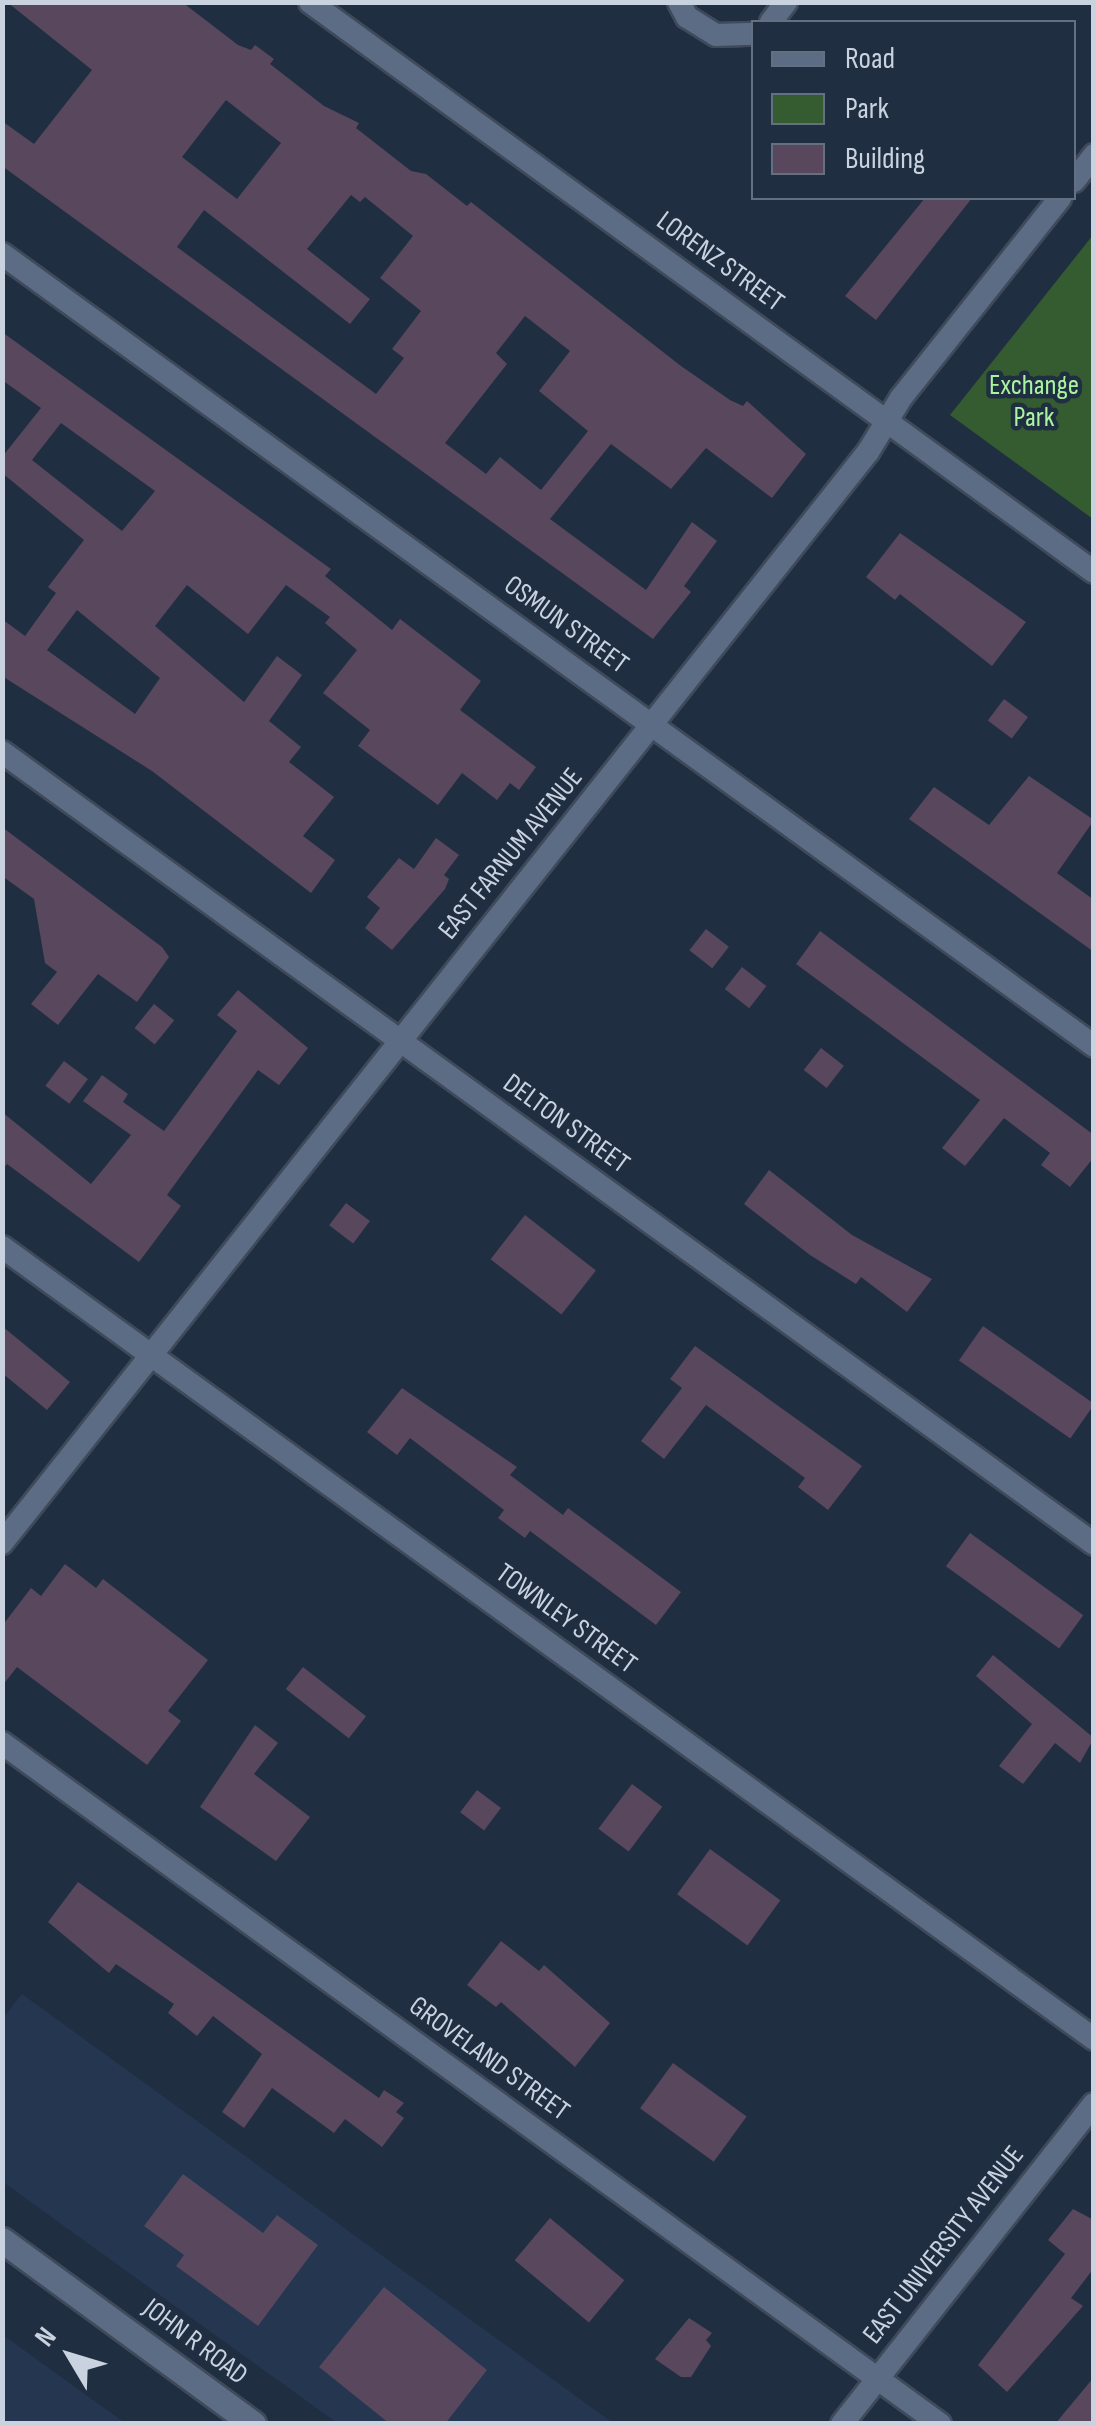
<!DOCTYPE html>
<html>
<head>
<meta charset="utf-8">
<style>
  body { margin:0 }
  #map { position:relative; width:1096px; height:2426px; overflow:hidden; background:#202e42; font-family:"Sofia Sans Condensed",sans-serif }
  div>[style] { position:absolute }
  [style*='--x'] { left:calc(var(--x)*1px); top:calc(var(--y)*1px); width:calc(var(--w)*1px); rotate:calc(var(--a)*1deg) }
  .built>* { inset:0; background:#243650 }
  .green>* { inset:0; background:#345c30 }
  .building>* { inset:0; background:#58475d; transform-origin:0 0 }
  .roads { filter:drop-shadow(2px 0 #3f4a5b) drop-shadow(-2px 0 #3f4a5b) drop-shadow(0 2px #3f4a5b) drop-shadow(0 -2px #3f4a5b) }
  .street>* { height:22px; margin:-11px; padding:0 11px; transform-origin:11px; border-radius:11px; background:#5c6c84 }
  .secondary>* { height:25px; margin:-12.5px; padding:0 12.5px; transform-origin:12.5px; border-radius:12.5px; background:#5c6c84 }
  span { translate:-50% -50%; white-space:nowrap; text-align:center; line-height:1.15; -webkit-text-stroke:9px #202e42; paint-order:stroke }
  .street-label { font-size:28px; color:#c9d2df }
  .park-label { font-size:28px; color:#aaf4a1 }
  .frame { position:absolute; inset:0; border:5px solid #c9d2df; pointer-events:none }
  .legend { position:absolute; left:751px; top:20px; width:325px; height:180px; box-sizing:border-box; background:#202e42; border:2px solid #647081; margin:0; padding:12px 18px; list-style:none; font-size:30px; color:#c9d2df }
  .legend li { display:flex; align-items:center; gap:20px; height:50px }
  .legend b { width:50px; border:2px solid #647081 }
  .north { position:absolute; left:20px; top:2306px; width:100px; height:100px; -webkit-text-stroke:8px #202e42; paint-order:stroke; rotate:308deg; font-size:28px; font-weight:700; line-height:40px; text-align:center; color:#c9d2df }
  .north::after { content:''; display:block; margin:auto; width:35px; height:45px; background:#c9d2df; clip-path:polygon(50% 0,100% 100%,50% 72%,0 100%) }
</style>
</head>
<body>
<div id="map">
  <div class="built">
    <div style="clip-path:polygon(22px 1994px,613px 2423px,337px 2423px,3px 2182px,2px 2019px)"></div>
    <div style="clip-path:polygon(3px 2335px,125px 2423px,3px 2423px)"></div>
  </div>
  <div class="green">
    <div style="clip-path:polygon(1093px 235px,1093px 519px,950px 415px)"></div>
  </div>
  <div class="building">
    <div style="clip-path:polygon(evenodd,7px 2px,182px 2px,238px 45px,251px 50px,255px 45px,274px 59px,270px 64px,324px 106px,359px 123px,356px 128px,411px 171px,426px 174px,467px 206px,471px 202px,681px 366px,730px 400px,743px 406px,747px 401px,806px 454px,772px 498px,706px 448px,671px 489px,611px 444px,550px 519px,646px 590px,692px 522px,717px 541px,684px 586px,691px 592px,653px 639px,2px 166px,2px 121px,34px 144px,92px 70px,7px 2px,226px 100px,281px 143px,237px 199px,182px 157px,226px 100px,7px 2px,351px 195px,360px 202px,365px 197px,413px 236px,380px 278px,421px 311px,392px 349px,404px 358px,376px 394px,177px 247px,204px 210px,350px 324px,370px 299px,307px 249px,351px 195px,7px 2px,525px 316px,570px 351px,539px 391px,588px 431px,541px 490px,500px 457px,486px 474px,445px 443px,507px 364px,496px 353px,525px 316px)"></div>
    <div style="clip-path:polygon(925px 198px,972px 198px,876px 320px,845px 296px)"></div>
    <div style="clip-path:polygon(evenodd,2px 332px,331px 569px,325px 576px,392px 630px,400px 619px,481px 681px,460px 710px,536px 767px,519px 790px,510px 783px,497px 800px,462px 773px,438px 805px,358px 746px,370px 730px,323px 693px,357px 650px,325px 623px,330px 617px,286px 585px,248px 634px,187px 585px,155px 626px,244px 702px,277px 656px,302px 675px,269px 721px,301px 747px,289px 762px,334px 797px,303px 836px,335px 860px,311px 893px,152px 771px,2px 676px,2px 619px,25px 636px,56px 593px,48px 587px,84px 540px,2px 473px,2px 457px,41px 408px,2px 380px,2px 332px,61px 423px,155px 491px,122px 531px,32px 460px,61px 423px,2px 332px,77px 610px,160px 678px,135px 714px,47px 650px,77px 610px)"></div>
    <div style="clip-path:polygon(900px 533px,1026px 622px,992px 666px,900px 594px,895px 600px,866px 577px)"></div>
    <div style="left:1004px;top:699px;width:30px;height:27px;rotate:37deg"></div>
    <div style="clip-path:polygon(1029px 776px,1094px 820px,1057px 873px,1094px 900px,1094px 952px,909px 819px,934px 787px,989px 825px)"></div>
    <div style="clip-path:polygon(2px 827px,162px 947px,169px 957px,137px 1002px,98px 974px,58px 1025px,31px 1004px,57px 972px,45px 963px,34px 899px,2px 876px)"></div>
    <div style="clip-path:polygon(436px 838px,459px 855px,444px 875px,449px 879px,445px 889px,392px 950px,365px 928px,380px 908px,367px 897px,399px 858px,414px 869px)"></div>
    <div style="left:706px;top:929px;width:29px;height:27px;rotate:38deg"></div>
    <div style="clip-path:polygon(820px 931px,1094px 1135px,1094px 1157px,1070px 1187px,1041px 1165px,1050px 1153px,1004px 1118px,965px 1166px,942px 1148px,980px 1100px,796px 964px)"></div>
    <div style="left:742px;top:967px;width:31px;height:28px;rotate:38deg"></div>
    <div style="clip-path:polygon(238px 990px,308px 1048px,279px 1085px,258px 1070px,167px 1195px,181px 1206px,139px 1262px,7px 1164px,2px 1170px,2px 1112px,91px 1184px,131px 1135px,83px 1101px,102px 1075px,128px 1094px,123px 1102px,164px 1131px,237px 1031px,217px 1015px)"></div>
    <div style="left:154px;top:1004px;width:26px;height:31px;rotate:39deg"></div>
    <div style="left:821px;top:1048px;width:29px;height:28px;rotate:38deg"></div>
    <div style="left:64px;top:1061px;width:30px;height:31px;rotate:37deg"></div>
    <div style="clip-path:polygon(769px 1170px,852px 1235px,932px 1279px,907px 1312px,861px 1277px,856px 1284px,810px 1255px,744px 1204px)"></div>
    <div style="left:346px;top:1203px;width:30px;height:28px;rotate:37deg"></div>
    <div style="left:525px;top:1215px;width:90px;height:56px;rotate:38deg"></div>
    <div style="clip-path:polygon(2px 1326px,70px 1382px,47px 1410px,2px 1373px)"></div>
    <div style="left:983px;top:1326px;width:136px;height:42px;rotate:35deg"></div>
    <div style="clip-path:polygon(695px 1346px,862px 1466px,828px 1510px,798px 1487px,805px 1478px,706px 1405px,664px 1459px,641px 1441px,682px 1388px,670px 1379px)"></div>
    <div style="clip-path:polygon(402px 1388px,517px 1467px,510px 1475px,563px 1515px,568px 1508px,681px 1592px,656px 1625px,530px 1531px,525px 1538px,498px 1518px,504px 1510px,410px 1438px,397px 1455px,367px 1432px)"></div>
    <div style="left:970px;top:1533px;width:140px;height:41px;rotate:36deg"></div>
    <div style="clip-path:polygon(65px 1564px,96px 1588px,103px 1579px,208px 1660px,168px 1711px,181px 1721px,147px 1765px,17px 1667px,2px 1686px,2px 1626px,31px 1588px,41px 1596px)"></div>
    <div style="clip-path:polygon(993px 1655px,1094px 1738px,1080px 1763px,1055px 1743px,1023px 1784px,999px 1766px,1032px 1724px,976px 1676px)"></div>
    <div style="left:303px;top:1667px;width:80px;height:28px;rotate:38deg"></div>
    <div style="clip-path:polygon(255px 1725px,278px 1743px,254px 1774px,310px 1817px,276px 1861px,200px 1807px)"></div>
    <div style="left:632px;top:1784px;width:38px;height:56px;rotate:37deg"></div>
    <div style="left:477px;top:1790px;width:30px;height:28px;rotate:37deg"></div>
    <div style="left:710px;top:1849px;width:87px;height:56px;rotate:36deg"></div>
    <div style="clip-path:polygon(78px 1882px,379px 2098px,384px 2090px,404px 2103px,396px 2112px,404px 2118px,382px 2147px,345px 2119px,334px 2133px,272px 2088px,244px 2128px,222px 2112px,262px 2054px,213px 2016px,197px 2036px,168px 2013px,174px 2004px,116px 1964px,109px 1973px,48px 1922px)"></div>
    <div style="clip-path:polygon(501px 1941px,539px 1971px,544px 1965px,610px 2023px,575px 2067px,501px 2002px,496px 2007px,467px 1985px)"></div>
    <div style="left:673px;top:2063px;width:91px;height:56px;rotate:36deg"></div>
    <div style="clip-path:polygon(183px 2174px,263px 2233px,277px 2215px,318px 2245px,258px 2326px,176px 2266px,184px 2255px,144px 2226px)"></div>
    <div style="clip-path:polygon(1073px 2209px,1094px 2220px,1094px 2268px,1071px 2298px,1083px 2306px,1007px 2392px,978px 2365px,1065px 2254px,1048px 2240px)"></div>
    <div style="left:550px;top:2218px;width:97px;height:55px;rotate:40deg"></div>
    <div style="clip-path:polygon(384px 2287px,487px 2370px,445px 2424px,390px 2424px,319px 2367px)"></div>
    <div style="clip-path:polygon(689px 2318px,712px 2333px,706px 2340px,711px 2346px,691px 2377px,681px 2377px,655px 2359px)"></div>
    <div style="clip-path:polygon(1094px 2377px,1094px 2424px,1055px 2424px)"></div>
  </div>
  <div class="roads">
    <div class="street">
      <div style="--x:310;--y:2;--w:969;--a:36.02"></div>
      <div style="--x:679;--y:2;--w:17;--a:62"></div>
      <div style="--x:687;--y:17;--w:34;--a:32"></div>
      <div style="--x:716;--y:35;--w:38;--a:-2"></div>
      <div style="--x:771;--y:22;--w:25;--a:-53"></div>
      <div style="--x:1074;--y:181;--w:33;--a:-52"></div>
      <div style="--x:2;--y:254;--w:1349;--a:35.95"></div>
      <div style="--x:2;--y:752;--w:1349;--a:35.95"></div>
      <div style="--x:2;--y:1247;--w:1349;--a:35.95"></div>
      <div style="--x:2;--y:1543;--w:1393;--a:-51.56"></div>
      <div style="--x:868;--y:452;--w:63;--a:-58.6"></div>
      <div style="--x:901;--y:398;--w:256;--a:-51.5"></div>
      <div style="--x:2;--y:1743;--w:1159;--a:35.98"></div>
      <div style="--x:842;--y:2424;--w:407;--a:-51.8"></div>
    </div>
    <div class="secondary">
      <div style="--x:2;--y:2240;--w:311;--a:36.2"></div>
    </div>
  </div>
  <div class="street-label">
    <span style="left:720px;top:262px;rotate:36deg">LORENZ STREET</span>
    <span style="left:566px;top:625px;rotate:36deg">OSMUN STREET</span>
    <span style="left:511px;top:854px;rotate:-51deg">EAST FARNUM AVENUE</span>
    <span style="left:566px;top:1124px;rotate:36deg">DELTON STREET</span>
    <span style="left:566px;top:1619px;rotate:36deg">TOWNLEY STREET</span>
    <span style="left:489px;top:2059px;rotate:36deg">GROVELAND STREET</span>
    <span style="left:944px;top:2245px;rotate:-52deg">EAST UNIVERSITY AVENUE</span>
    <span style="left:195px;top:2342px;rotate:37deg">JOHN R ROAD</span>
  </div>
  <div class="park-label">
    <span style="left:1034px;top:402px">Exchange<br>Park</span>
  </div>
  <div class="frame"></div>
  <ul class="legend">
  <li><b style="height:12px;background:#5c6c84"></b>Road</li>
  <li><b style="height:28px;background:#345c30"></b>Park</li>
  <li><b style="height:28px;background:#58475d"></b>Building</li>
  </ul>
  <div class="north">N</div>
</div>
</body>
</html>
